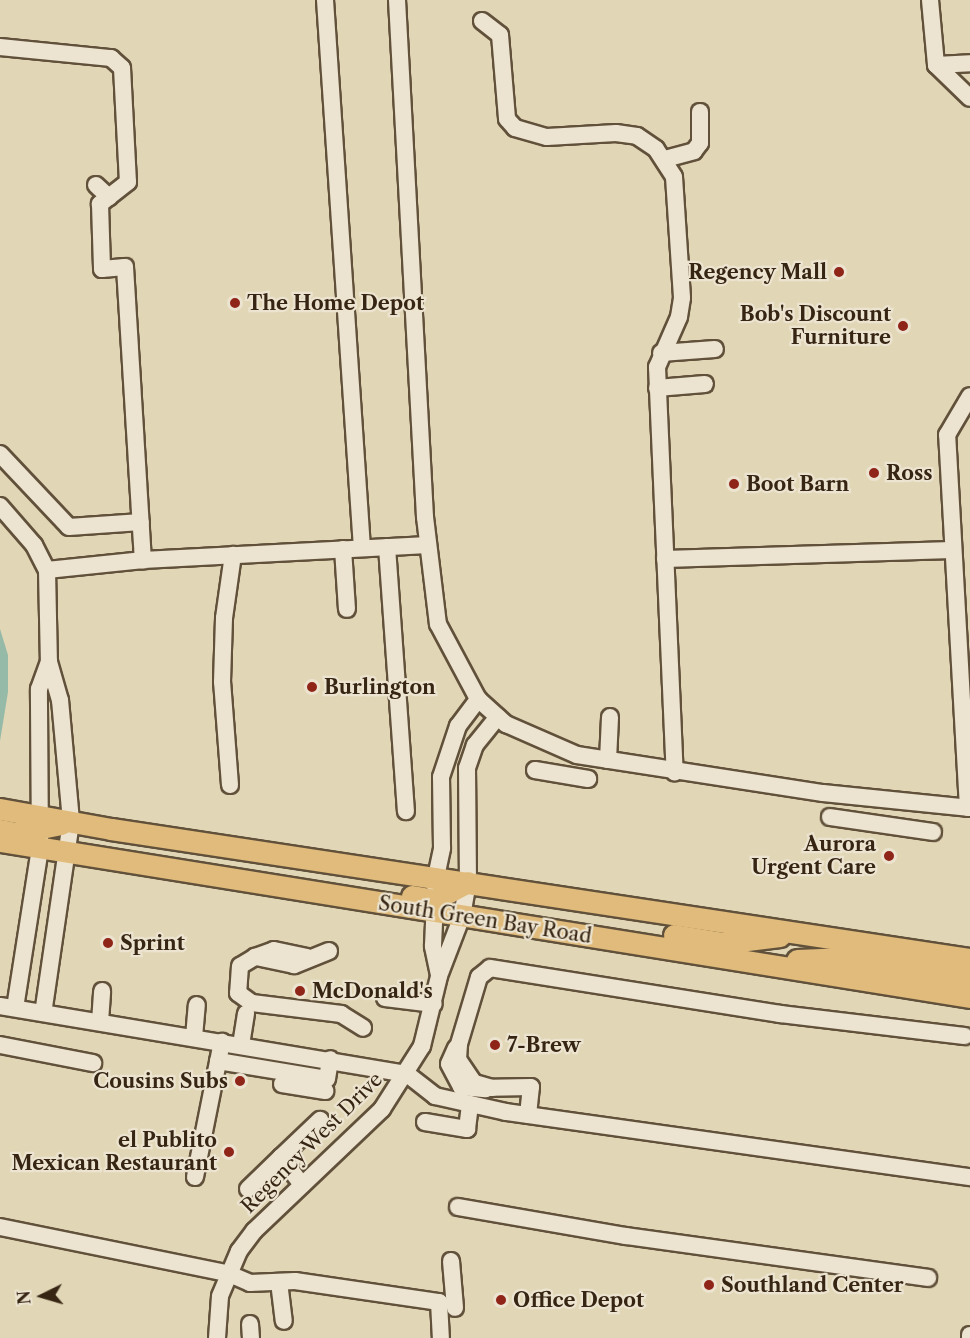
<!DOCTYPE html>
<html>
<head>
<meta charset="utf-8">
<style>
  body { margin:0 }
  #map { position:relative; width:970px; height:1338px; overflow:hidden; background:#e1d6b6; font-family:"Libre Caslon Text",serif }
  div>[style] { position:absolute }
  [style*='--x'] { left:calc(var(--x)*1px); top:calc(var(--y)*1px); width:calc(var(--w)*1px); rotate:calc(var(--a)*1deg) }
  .water>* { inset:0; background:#95baa8 }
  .roads { filter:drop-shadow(2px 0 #61513b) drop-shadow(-2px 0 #61513b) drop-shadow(0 2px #61513b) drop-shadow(0 -2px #61513b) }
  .minor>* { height:16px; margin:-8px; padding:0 8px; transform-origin:8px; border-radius:8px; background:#ece4d0 }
  .major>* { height:21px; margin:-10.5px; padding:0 10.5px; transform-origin:10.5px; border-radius:10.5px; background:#e0bb7b }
  .dots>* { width:16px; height:16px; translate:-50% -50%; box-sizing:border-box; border:3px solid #ece4d0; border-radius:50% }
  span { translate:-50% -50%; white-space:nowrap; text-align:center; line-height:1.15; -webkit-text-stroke:4.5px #ece4d0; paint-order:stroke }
  .poi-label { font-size:20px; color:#362512; font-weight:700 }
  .right { translate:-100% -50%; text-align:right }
  .left { translate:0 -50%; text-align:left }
  .street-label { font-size:20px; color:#362512 }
  .north { position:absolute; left:12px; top:1266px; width:60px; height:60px; -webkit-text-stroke:4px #ece4d0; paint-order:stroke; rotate:265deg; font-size:16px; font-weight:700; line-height:24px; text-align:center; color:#362512 }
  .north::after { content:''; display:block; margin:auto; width:21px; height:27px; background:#362512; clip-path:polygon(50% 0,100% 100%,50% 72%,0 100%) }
</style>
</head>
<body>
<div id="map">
  <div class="water">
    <div style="clip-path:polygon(0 629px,8px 655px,8px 692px,0 741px)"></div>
  </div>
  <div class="roads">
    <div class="minor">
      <div style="--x:325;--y:0;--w:549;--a:86.14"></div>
      <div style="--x:397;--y:0;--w:518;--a:86.9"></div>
      <div style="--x:425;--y:517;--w:108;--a:83.1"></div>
      <div style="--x:438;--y:624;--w:85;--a:61.9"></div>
      <div style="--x:478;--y:699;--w:38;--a:42"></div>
      <div style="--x:506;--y:724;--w:77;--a:23.6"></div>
      <div style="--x:577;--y:755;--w:249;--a:8.8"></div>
      <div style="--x:823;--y:793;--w:148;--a:5.8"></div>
      <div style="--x:930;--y:0;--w:65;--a:84.7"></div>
      <div style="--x:936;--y:65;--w:47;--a:44.1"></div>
      <div style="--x:482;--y:21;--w:23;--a:38"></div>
      <div style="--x:500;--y:35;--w:84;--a:85.2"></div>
      <div style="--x:507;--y:119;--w:12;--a:48"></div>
      <div style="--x:515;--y:128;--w:33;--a:16"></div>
      <div style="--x:547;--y:137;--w:69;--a:-3.3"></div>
      <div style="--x:616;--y:133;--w:21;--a:8"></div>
      <div style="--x:637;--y:136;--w:23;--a:34"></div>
      <div style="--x:656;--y:149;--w:33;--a:57"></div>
      <div style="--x:674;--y:177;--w:121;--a:86.2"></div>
      <div style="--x:682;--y:298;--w:19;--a:99"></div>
      <div style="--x:679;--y:317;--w:55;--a:113.7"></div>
      <div style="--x:657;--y:367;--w:406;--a:87.5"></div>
      <div style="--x:0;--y:47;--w:112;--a:5.7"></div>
      <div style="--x:111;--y:58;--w:15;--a:42"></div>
      <div style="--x:122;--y:68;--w:114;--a:87"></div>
      <div style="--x:128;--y:182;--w:36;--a:142"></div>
      <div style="--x:100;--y:204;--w:65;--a:88.2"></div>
      <div style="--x:102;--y:269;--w:23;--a:-5"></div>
      <div style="--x:125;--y:267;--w:294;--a:86.5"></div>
      <div style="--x:936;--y:65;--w:34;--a:-3"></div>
      <div style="--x:665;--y:159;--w:30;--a:-15"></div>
      <div style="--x:694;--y:151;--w:10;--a:-53"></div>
      <div style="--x:700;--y:143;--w:31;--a:-90"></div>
      <div style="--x:96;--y:185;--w:18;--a:43"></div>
      <div style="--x:661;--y:353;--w:54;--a:-4.2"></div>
      <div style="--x:657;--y:388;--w:48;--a:-4.8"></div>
      <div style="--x:0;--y:454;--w:100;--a:46.6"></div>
      <div style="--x:69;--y:527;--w:72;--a:-4"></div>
      <div style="--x:0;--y:506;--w:52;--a:48.9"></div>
      <div style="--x:34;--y:545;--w:28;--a:63"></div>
      <div style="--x:47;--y:570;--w:92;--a:88.8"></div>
      <div style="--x:49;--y:662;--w:40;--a:74"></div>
      <div style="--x:60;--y:700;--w:122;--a:84.8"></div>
      <div style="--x:71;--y:822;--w:193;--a:98.3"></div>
      <div style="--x:387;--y:547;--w:265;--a:85.9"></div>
      <div style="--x:343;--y:549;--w:60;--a:86.2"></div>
      <div style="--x:665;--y:559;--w:287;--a:-1.8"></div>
      <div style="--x:47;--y:570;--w:97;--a:-5.9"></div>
      <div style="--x:143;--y:560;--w:285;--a:-3"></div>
      <div style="--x:608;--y:760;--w:43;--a:-87.3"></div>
      <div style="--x:535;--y:770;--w:54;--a:9.6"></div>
      <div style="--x:230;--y:785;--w:103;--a:-94.4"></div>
      <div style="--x:222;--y:682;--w:64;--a:-88.2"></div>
      <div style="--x:224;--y:618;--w:64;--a:-81.9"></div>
      <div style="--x:968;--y:808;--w:374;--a:-93.2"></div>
      <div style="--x:947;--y:435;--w:45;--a:-59.5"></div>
      <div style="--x:830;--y:817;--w:104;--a:8.3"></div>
      <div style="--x:329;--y:951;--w:38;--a:158"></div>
      <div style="--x:294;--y:965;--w:40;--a:-168"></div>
      <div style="--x:255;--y:957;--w:17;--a:149"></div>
      <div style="--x:240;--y:966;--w:27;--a:94"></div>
      <div style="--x:238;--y:993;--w:17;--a:36"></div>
      <div style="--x:252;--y:1003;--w:90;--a:7"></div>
      <div style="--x:341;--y:1014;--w:26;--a:32"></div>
      <div style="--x:255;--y:957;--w:20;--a:-20"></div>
      <div style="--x:274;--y:950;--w:34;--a:12"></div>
      <div style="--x:439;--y:975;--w:30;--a:-102"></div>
      <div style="--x:433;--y:946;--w:69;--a:-87.5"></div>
      <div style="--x:436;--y:877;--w:30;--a:-78"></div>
      <div style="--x:442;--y:848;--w:71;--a:-90.8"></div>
      <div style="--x:441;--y:777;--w:54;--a:-71.6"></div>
      <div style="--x:458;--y:726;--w:34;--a:-53"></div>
      <div style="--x:385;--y:998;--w:49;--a:7"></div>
      <div style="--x:0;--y:1006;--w:413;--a:9.5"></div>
      <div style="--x:407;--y:1074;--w:36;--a:38"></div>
      <div style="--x:435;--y:1096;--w:73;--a:12.7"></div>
      <div style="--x:506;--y:1112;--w:469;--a:8"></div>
      <div style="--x:15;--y:1008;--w:161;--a:-81.1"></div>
      <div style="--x:40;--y:849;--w:160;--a:-90.4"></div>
      <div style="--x:39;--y:689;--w:29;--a:-70"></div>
      <div style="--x:100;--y:1022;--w:31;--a:-86"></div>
      <div style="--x:194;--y:1037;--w:32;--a:-85"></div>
      <div style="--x:0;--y:1045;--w:95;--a:11"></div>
      <div style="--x:241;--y:1045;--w:32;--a:-81"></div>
      <div style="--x:456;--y:1048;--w:17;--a:114"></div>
      <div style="--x:449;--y:1064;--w:26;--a:62"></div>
      <div style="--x:461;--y:1087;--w:25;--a:5"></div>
      <div style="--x:218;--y:1061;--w:110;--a:9.4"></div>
      <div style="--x:327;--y:1079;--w:20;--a:-81"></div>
      <div style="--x:282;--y:1084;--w:44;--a:9.2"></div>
      <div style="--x:528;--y:1115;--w:28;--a:-84"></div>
      <div style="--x:531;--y:1087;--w:39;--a:179"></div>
      <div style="--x:492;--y:1088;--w:19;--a:-164"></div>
      <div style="--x:474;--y:1083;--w:29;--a:-124"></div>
      <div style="--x:458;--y:1059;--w:15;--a:-86"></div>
      <div style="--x:459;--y:1044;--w:70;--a:-73.4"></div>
      <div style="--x:479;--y:977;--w:14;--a:-39"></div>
      <div style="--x:490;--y:968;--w:294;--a:9"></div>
      <div style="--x:780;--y:1014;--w:186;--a:6.8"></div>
      <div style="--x:425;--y:1122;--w:43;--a:9.5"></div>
      <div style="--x:467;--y:1129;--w:25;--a:-83"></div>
      <div style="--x:281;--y:1157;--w:54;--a:-43.5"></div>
      <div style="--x:195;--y:1177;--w:138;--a:-78.7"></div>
      <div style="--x:248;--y:1189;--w:46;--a:-44.1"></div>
      <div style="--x:281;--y:1157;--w:35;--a:53"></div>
      <div style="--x:458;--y:1207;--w:170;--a:9.8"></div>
      <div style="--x:626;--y:1236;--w:305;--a:7.9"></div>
      <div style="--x:0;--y:1227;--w:232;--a:11.5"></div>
      <div style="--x:227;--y:1273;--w:25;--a:23"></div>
      <div style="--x:250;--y:1283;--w:45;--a:-2.5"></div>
      <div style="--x:295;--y:1281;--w:146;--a:8.3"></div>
      <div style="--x:439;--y:1302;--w:36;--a:87"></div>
      <div style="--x:451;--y:1261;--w:47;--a:85.1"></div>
      <div style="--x:279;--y:1282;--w:39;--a:83"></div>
      <div style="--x:250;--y:1324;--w:14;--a:86"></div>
      <div style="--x:217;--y:1338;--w:42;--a:-85.9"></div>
      <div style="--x:220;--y:1296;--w:49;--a:-67.1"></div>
      <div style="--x:239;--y:1251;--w:25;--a:-53"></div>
      <div style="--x:254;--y:1231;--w:177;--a:-43.6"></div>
      <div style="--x:382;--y:1109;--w:75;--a:-57.6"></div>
      <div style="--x:422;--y:1046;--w:72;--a:-76.3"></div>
      <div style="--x:439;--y:976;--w:64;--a:-69"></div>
      <div style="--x:462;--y:916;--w:35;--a:-80"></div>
      <div style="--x:468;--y:882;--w:114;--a:-90.5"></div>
      <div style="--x:467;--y:768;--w:24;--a:-71"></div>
      <div style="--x:475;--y:745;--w:36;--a:-51"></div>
      <div style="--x:970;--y:1338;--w:3;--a:-90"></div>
    </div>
    <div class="major">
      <div style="--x:0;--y:809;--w:113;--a:10.2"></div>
      <div style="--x:111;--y:829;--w:869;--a:8.61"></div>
      <div style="--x:0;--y:830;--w:16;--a:11"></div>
      <div style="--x:16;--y:833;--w:46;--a:-11.3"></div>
      <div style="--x:0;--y:841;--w:982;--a:9.14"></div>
      <div style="--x:412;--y:896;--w:22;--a:10"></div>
      <div style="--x:434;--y:900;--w:38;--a:-28"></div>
      <div style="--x:674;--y:935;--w:50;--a:9.3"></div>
      <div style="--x:723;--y:943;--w:57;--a:-7"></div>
      <div style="--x:797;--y:960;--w:49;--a:-2.3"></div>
      <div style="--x:846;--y:958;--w:125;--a:8.7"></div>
    </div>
  </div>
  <div class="dots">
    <div style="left:839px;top:272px;background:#8f2418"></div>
    <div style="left:235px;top:303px;background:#8f2418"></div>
    <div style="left:903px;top:326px;background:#8f2418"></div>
    <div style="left:874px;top:473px;background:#8f2418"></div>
    <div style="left:734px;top:484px;background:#8f2418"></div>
    <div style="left:312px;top:687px;background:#8f2418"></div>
    <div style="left:889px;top:856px;background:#8f2418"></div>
    <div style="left:108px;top:943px;background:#8f2418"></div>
    <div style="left:300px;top:991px;background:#8f2418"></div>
    <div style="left:495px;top:1045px;background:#8f2418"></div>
    <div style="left:240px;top:1081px;background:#8f2418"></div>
    <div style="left:229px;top:1152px;background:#8f2418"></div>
    <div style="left:709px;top:1285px;background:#8f2418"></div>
    <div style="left:501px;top:1300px;background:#8f2418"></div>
  </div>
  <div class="poi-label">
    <span class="right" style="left:827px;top:272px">Regency Mall</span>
    <span class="left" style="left:247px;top:303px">The Home Depot</span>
    <span class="right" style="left:891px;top:326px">Bob's Discount<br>Furniture</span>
    <span class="left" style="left:886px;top:473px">Ross</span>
    <span class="left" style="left:746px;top:484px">Boot Barn</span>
    <span class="left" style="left:324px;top:687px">Burlington</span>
    <span class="right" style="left:876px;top:856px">Aurora<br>Urgent Care</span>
    <span class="left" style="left:120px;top:943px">Sprint</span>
    <span class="left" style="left:312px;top:991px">McDonald's</span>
    <span class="left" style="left:507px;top:1045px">7-Brew</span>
    <span class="right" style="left:228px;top:1081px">Cousins Subs</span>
    <span class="right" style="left:217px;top:1152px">el Publito<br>Mexican Restaurant</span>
    <span class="left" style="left:721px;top:1285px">Southland Center</span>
    <span class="left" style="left:513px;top:1300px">Office Depot</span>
  </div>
  <div class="street-label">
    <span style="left:485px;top:920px;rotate:9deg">South Green Bay Road</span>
    <span style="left:312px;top:1143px;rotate:-45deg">Regency West Drive</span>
  </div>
  <div class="north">N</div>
</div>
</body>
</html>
